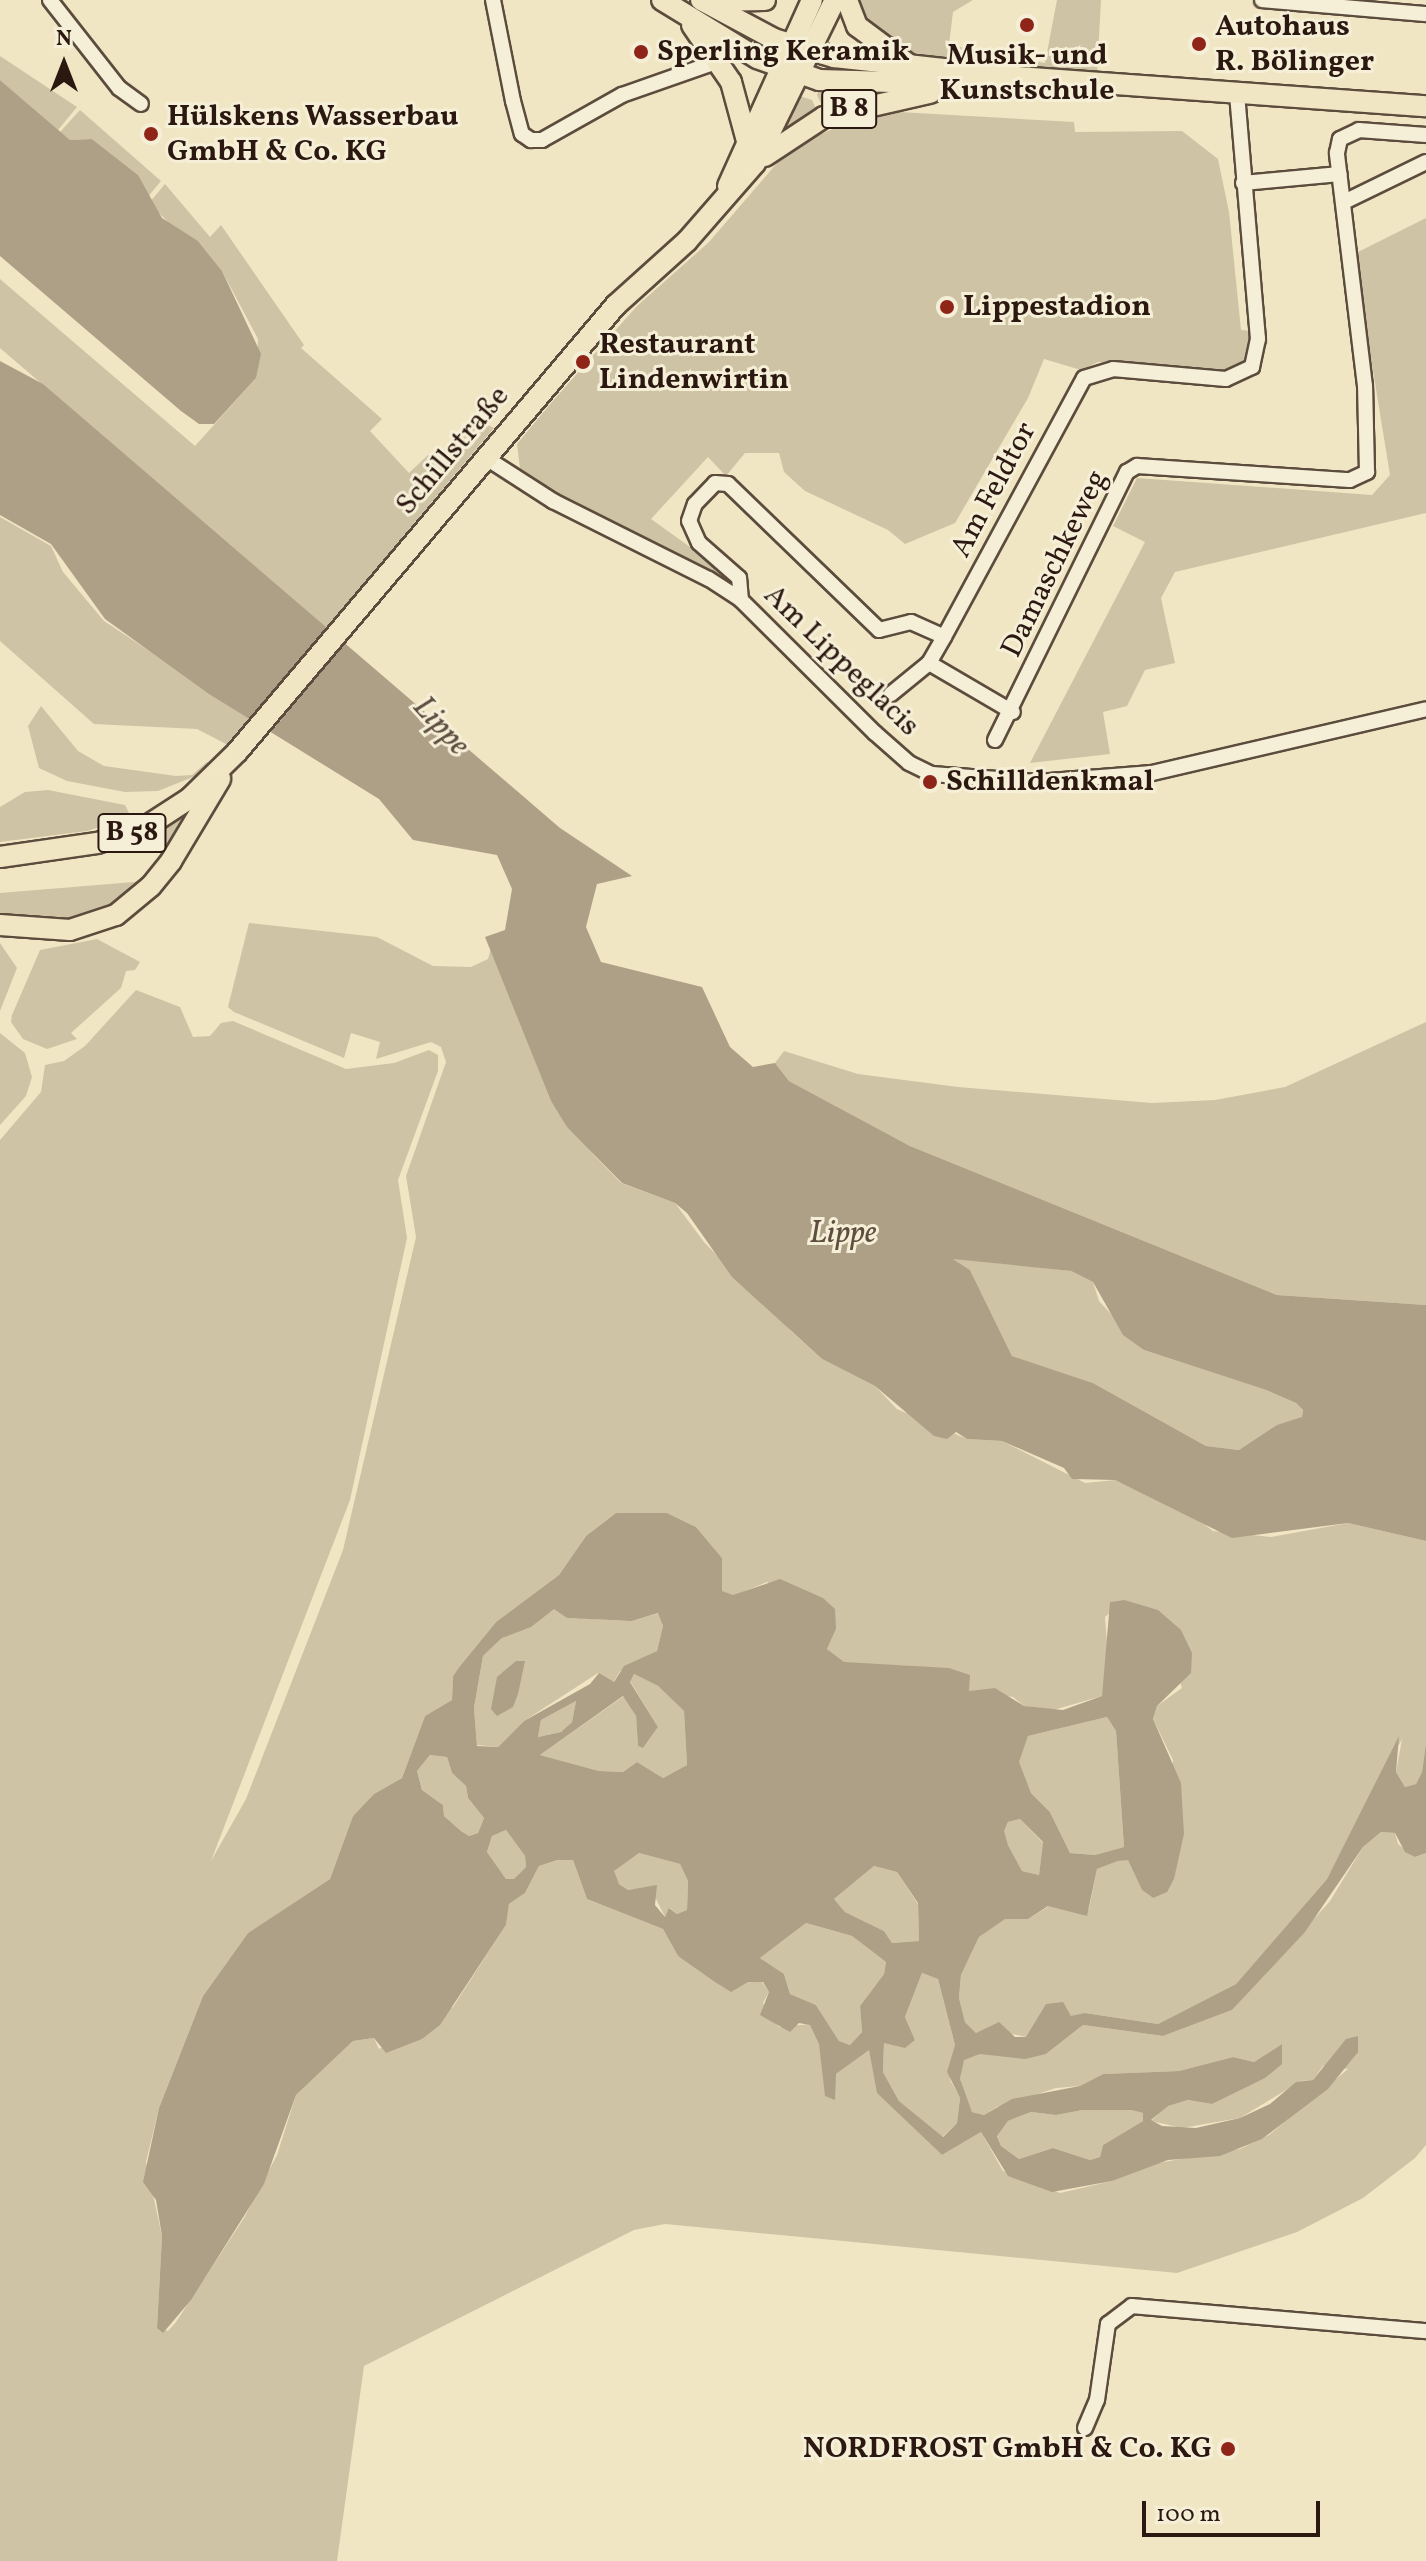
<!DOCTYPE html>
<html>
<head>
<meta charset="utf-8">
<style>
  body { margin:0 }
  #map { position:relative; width:1426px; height:2561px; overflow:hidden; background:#f1e6c3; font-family:Vollkorn,serif }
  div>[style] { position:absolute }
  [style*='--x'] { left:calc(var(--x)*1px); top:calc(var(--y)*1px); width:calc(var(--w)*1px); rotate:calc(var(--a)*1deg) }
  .green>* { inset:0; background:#cfc3a5 }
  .water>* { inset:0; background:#aea086 }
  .pier>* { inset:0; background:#f1e6c3; transform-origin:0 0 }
  .roads { filter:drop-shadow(2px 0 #5c4c3d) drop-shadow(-2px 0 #5c4c3d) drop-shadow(0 2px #5c4c3d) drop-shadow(0 -2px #5c4c3d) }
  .street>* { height:14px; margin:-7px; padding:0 7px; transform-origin:7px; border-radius:7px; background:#f6efd8 }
  .primary>* { height:20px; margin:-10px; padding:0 10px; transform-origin:10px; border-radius:10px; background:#f1e6c3 }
  .dots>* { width:22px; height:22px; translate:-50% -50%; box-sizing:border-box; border:4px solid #f6efd8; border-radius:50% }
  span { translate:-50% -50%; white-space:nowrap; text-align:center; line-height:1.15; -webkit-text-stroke:6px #f6efd8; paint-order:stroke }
  .shield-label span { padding:2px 6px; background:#f6efd8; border:2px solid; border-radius:6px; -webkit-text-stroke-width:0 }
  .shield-label { font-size:28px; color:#2b1810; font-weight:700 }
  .poi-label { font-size:30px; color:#2b1810; font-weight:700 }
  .left { translate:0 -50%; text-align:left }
  .right { translate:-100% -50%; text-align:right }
  .street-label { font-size:30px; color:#2b1810 }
  .water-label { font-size:32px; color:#5f4e3f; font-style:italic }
  .north { position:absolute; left:24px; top:24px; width:80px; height:80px; -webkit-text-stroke:6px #f6efd8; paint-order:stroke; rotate:0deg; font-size:22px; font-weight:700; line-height:32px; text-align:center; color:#2b1810 }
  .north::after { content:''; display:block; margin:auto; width:28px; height:36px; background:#2b1810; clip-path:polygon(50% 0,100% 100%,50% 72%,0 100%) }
  .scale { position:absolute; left:1142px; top:2501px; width:178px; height:36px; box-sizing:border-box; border:4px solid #2b1810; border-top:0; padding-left:10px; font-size:24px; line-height:28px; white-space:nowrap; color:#2b1810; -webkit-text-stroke:6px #f6efd8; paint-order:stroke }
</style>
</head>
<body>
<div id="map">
  <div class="green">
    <div style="clip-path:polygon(856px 0,973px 0,953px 12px,949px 45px,1045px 63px,1057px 0,1101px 0,1097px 73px,986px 65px,915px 53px,872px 31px)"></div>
    <div style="clip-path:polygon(0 56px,77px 107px,58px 130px,0 80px)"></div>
    <div style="clip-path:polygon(820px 86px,854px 91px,893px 94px,825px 112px,817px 95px)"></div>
    <div style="clip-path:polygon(800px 96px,812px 100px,819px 115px,779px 136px)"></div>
    <div style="clip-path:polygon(80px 110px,161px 181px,147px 198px,138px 175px,92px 139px,70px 140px,60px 132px)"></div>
    <div style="clip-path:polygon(899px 112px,1074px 122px,1075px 132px,1182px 131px,1218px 159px,1229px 212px,1241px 330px,1252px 331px,1246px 362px,1227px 374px,1098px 362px,1081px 370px,1044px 359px,1028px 398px,955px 523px,905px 544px,888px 530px,805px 491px,784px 472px,779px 453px,745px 453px,726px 476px,708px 457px,651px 519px,736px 580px,732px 590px,541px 486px,520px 469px,517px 444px,551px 403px,637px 306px,709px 242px,790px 148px,853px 120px)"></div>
    <div style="clip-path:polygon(165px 184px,210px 237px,221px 225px,304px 345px,301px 348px,382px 419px,370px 431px,409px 473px,428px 455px,449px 448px,477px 419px,494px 428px,326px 628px,0 348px,0 279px,195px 446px,256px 378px,258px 339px,222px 271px,198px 241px,175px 229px,149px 203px)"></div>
    <div style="clip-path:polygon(1426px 218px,1426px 513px,1175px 572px,1161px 598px,1175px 663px,1145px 670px,1127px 706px,1103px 712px,1110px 754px,1030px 763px,1145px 542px,1113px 526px,1137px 478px,1372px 495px,1390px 475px,1354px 254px)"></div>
    <div style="clip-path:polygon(0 517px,51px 546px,63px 572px,104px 621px,251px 718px,228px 745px,197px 729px,94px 724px,0 641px)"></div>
    <div style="clip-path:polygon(41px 706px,78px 751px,104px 766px,176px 776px,192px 775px,207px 762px,211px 765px,198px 775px,158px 791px,125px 792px,67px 781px,39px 768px,28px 726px)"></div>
    <div style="clip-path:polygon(48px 790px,125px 805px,131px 817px,87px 831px,0 842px,0 807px,25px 792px)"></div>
    <div style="clip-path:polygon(204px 790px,173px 849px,81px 852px)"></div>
    <div style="clip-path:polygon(146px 881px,125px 902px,86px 920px,0 921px,0 893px)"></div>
    <div style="clip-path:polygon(249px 923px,377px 937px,433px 966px,471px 967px,488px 959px,491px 948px,551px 1101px,594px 1155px,621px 1183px,675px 1203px,704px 1242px,793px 1333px,822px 1359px,875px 1386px,897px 1409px,967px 1439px,1002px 1441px,1085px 1483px,1115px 1480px,1192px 1515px,1213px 1531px,1271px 1537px,1348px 1523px,1426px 1541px,1426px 1743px,1422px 1772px,1416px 1784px,1405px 1787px,1396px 1772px,1402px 1739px,1327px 1879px,1236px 1984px,1158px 2024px,1085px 2013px,1026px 2037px,989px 2029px,976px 2033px,965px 2022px,959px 1998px,961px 1975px,979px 1937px,1005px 1918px,1028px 1919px,1049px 1906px,1089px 1909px,1097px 1869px,1118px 1861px,1128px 1859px,1142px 1890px,1153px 1898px,1173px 1760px,1153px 1719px,1157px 1706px,1182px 1688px,1157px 1610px,1125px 1600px,1105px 1617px,1108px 1655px,1102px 1696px,1050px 1711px,1024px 1706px,1013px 1697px,969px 1691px,909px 1666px,844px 1663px,827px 1649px,836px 1629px,767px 1582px,733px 1596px,721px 1591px,722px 1558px,696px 1527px,667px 1513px,616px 1513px,586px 1536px,559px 1575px,496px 1622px,460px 1666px,453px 1676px,452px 1700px,425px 1716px,402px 1778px,374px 1794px,353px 1816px,330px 1879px,248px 1933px,203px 1996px,159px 2108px,146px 2162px,162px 2236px,157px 2327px,168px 2331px,176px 2322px,244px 2218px,277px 2155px,296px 2095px,353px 2041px,374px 2038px,379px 2049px,453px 2007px,506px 1925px,509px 1904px,525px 1893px,539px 1866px,559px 1860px,573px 1860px,587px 1899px,663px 1929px,678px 1956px,747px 1982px,762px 1982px,769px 1992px,763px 2003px,769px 2016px,779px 2027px,810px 2024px,836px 2074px,869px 2049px,878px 2093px,942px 2155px,981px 2132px,1003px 2171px,1060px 2193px,1112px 2181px,1146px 2165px,1240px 2149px,1269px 2135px,1348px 2069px,1323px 2066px,1313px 2080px,1301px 2081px,1240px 2118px,1182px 2128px,1151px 2121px,1167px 2106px,1188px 2100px,1212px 2104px,1238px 2090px,1282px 2044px,1254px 2062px,1233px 2057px,1179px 2071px,1103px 2074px,1080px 2086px,1056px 2088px,997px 2107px,984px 2115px,972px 2112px,964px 2094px,960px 2079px,963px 2060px,980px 2054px,1046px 2054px,1083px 2025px,1163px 2036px,1232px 2010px,1330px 1901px,1363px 1847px,1381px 1832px,1395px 1833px,1398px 1844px,1415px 1857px,1426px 1853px,1426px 2145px,1415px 2158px,1363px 2198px,1297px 2232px,1177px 2273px,665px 2224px,634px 2230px,364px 2366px,337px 2561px,0 2561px,0 1140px,41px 1092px,45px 1065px,64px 1061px,85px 1046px,136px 990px,180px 1007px,193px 1037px,210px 1036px,221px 1023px,233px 1021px,346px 1069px,394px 1063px,429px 1050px,438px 1055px,438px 1071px,398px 1180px,407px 1238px,350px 1500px,211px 1861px,246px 1799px,343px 1550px,416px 1237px,406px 1176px,446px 1062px,441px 1047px,431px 1042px,376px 1059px,380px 1042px,351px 1033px,344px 1058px,234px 1012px,228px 1007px)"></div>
    <div style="clip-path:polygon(97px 939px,140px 962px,135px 970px,126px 971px,121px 988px,71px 1033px,77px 1039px,47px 1049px,23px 1039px,11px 1022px,12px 1015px,40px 950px)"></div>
    <div style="clip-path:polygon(0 943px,17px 968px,0 1011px)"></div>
    <div style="clip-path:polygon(1426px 1022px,1426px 1305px,1277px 1295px,910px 1146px,789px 1081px,775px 1063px,784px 1051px,858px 1074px,958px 1087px,1152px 1103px,1215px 1100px,1285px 1087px)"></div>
    <div style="clip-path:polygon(0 1033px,25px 1053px,32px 1077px,26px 1096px,0 1125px)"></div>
    <div style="clip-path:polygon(951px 1258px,1071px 1271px,1093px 1282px,1099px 1301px,1144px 1350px,1266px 1390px,1296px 1403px,1303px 1410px,1302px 1418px,1277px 1426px,1239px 1450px,1206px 1446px,1093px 1383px,1012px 1356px,970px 1270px)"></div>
    <div style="clip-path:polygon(554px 1608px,567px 1618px,632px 1621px,659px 1613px,663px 1627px,657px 1651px,620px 1671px,613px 1683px,598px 1673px,524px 1721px,498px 1747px,477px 1745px,474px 1708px,483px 1656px,502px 1638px)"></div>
    <div style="clip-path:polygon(634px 1674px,658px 1686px,684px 1711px,687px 1765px,663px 1778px,637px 1762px,623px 1772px,599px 1771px,540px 1755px,624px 1696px,636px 1716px,638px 1746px,643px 1748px,658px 1727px,630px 1681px)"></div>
    <div style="clip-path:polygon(576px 1701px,572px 1722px,561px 1732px,538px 1737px,541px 1720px)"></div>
    <div style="clip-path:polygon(1107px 1717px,1116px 1731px,1124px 1847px,1095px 1855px,1070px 1853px,1050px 1812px,1031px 1793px,1018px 1762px,1028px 1736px)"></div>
    <div style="clip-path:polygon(430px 1755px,447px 1757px,452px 1773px,466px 1786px,468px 1798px,484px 1818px,478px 1833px,469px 1836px,461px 1831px,444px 1816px,443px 1805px,422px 1790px,417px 1771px)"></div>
    <div style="clip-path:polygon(1020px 1819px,1043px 1843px,1039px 1875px,1022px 1871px,1008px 1845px,1003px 1832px,1008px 1822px)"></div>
    <div style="clip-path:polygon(506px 1830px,525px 1856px,526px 1867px,515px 1879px,506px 1879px,487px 1852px,492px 1836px)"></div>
    <div style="clip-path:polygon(639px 1853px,680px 1864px,688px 1881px,687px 1910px,677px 1914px,670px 1908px,665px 1917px,650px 1887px,628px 1890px,619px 1884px,613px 1871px)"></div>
    <div style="clip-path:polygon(874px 1866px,897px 1872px,918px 1904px,919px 1941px,892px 1943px,884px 1931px,845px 1912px,834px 1899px)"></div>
    <div style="clip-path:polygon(806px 1923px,852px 1936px,886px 1962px,884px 1974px,860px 2006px,862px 2032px,850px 2045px,839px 2041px,816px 2005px,790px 1994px,784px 1974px,760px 1958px)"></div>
    <div style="clip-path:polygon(922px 1973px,938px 1979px,955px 2045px,950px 2080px,960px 2098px,957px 2123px,942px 2137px,899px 2101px,883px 2072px,884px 2042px,905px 2047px,915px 2040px,905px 2017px)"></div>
    <div style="clip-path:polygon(1083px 2110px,1131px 2110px,1143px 2113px,1143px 2121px,1103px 2145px,1100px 2157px,1090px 2160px,1053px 2148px,1019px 2159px,1001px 2146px,997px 2135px,1008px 2121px,1031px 2112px,1056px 2115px)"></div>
  </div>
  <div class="water">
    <div style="clip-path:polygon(0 80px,70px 140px,92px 139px,138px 175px,162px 218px,198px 241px,222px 271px,261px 354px,256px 378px,214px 424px,199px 424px,181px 411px,0 256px)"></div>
    <div style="clip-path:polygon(evenodd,0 361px,43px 384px,560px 828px,632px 876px,597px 884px,586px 927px,601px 962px,702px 987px,730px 1047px,753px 1067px,775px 1063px,789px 1081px,910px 1146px,1277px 1295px,1426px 1305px,1426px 1541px,1348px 1523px,1232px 1538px,1115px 1480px,1072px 1479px,1064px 1468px,1002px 1441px,967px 1439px,956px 1432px,947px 1439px,934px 1436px,875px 1386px,822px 1359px,732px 1277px,687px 1213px,675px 1203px,622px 1183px,567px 1127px,551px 1101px,485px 937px,505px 930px,512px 889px,497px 855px,413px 840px,379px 799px,209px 694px,105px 619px,51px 544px,0 515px,0 361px,953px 1259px,1071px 1271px,1093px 1282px,1123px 1335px,1144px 1350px,1266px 1390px,1296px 1403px,1303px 1410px,1302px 1417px,1277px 1425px,1239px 1450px,1206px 1446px,1093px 1383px,1012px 1356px,970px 1270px,953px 1259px)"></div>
    <div style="clip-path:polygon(evenodd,616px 1513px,667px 1513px,696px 1527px,722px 1558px,722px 1591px,733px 1595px,780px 1579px,823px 1598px,835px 1609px,836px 1629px,827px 1649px,844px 1662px,949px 1668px,970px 1675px,969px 1691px,995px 1688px,1024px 1706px,1063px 1710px,1102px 1696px,1110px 1602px,1125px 1600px,1158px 1610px,1181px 1630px,1192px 1653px,1191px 1673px,1157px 1706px,1153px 1719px,1181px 1783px,1184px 1834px,1174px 1879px,1167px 1892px,1153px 1898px,1142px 1890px,1128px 1860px,1118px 1861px,1097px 1869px,1087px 1916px,1048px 1906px,1028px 1919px,1005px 1919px,979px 1937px,961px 1975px,959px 1998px,965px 2022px,976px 2033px,999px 2022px,1015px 2037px,1026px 2037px,1046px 2004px,1063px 2002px,1071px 2016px,1085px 2013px,1158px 2024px,1236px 1984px,1327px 1879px,1399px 1736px,1396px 1772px,1405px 1787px,1416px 1784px,1422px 1772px,1426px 1743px,1426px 1853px,1415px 1857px,1405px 1852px,1395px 1833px,1381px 1832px,1363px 1847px,1305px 1932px,1232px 2010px,1163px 2036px,1083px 2025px,1046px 2054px,1025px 2059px,980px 2054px,964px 2060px,960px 2079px,972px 2112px,984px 2115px,1012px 2099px,1080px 2086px,1103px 2074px,1179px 2071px,1233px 2057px,1254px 2062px,1282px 2044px,1282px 2064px,1265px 2078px,1212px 2104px,1188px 2100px,1168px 2106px,1151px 2120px,1162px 2126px,1196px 2128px,1240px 2118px,1270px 2104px,1296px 2082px,1313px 2080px,1346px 2039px,1358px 2036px,1358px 2052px,1328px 2089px,1262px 2139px,1220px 2156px,1168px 2160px,1112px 2181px,1052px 2192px,1008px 2176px,981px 2132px,942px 2155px,877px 2093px,869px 2050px,836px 2074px,835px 2100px,825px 2096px,819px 2044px,810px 2025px,799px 2023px,790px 2032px,760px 2015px,769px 1992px,763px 1982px,748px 1982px,731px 1992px,715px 1982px,678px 1956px,663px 1929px,587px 1899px,573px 1860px,558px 1860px,539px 1866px,525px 1893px,509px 1904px,506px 1925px,440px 2025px,422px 2039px,386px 2053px,374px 2038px,353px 2041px,296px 2095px,264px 2184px,191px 2300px,163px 2333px,157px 2328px,162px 2236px,156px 2200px,143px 2182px,159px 2108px,203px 1996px,248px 1933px,330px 1879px,353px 1816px,374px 1794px,402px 1778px,425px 1716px,452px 1700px,453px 1676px,460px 1666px,496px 1622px,559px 1575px,586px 1536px,616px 1513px,554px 1609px,567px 1618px,632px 1621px,658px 1613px,663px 1626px,657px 1651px,624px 1666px,614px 1682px,599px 1673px,590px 1684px,524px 1721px,498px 1747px,477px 1746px,474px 1708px,483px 1656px,502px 1638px,531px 1627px,554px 1609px,616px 1513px,634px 1674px,658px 1686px,684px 1711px,687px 1765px,663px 1778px,637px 1762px,623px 1772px,599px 1771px,540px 1755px,623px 1696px,636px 1716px,638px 1746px,643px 1748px,658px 1727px,630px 1682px,634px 1674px,616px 1513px,576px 1701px,572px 1722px,561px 1732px,538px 1737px,541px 1720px,576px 1701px,616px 1513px,1107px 1717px,1116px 1731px,1124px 1847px,1095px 1855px,1070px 1853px,1050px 1812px,1031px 1793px,1019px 1762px,1028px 1736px,1107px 1717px,616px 1513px,430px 1755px,447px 1757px,452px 1773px,466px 1786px,468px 1798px,484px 1818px,478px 1833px,469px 1836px,461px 1831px,444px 1816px,443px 1805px,422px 1790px,417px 1771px,430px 1755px,616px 1513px,1020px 1819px,1043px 1842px,1039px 1875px,1022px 1871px,1008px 1845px,1004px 1831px,1008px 1822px,1020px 1819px,616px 1513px,506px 1830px,525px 1856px,526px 1867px,514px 1879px,506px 1879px,487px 1852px,492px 1836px,506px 1830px,616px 1513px,639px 1853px,680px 1864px,688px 1881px,687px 1910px,677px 1914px,669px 1908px,665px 1917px,655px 1905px,657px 1885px,628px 1890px,619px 1884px,614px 1871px,639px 1853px,616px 1513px,874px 1866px,897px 1872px,918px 1903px,919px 1941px,892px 1943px,884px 1931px,845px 1912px,834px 1899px,874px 1866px,616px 1513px,806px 1923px,852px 1936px,886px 1962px,884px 1974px,860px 2006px,862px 2032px,850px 2045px,839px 2041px,816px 2005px,790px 1994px,784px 1974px,760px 1958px,806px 1923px,616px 1513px,922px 1973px,938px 1979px,955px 2045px,947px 2072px,960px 2098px,957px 2123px,943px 2137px,899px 2101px,883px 2072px,884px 2043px,905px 2048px,915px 2040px,905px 2017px,922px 1973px,616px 1513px,1083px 2110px,1131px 2110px,1143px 2113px,1143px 2121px,1103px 2145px,1100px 2157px,1090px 2160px,1053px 2148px,1019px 2159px,1001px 2146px,997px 2136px,1008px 2121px,1031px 2112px,1056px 2115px,1083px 2110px)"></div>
    <div style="clip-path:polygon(516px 1661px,525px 1661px,518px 1694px,513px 1707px,497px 1716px,491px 1709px,497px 1677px)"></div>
  </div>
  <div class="pier">
    <div style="left:328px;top:625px;width:25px;height:125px;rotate:40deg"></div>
  </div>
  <div class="roads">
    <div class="street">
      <div style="--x:50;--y:0;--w:112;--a:51.9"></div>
      <div style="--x:119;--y:88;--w:27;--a:36"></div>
      <div style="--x:493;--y:0;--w:103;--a:78.8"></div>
      <div style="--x:513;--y:101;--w:34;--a:75"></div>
      <div style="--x:522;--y:134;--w:11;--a:34"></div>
      <div style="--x:531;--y:140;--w:11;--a:0"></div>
      <div style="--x:542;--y:140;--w:92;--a:-29.4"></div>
      <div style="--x:622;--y:95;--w:103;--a:-19.3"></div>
      <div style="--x:1262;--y:0;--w:165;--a:4.9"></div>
      <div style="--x:1243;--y:183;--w:97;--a:-5.3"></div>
      <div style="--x:1344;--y:202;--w:91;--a:-26"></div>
      <div style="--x:486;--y:458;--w:80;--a:32.7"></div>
      <div style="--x:553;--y:501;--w:174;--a:26.6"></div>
      <div style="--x:709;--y:579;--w:38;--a:33"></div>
      <div style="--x:741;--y:600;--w:189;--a:44.8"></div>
      <div style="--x:875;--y:733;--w:45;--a:41.4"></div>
      <div style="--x:909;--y:763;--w:25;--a:26"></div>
      <div style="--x:932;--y:774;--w:105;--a:4.4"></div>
      <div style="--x:1037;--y:782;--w:115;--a:-4.5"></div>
      <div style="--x:1152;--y:773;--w:281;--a:-13.1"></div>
      <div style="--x:741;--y:600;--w:22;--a:-95"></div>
      <div style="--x:739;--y:578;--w:53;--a:-138.8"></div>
      <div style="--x:699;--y:543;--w:24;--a:-114"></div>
      <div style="--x:689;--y:521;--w:18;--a:-71"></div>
      <div style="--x:695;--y:504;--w:29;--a:-46"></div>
      <div style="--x:715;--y:483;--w:13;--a:4"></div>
      <div style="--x:728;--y:484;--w:210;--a:44"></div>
      <div style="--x:879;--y:630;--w:33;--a:-14"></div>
      <div style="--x:911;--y:622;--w:36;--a:24"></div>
      <div style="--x:944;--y:637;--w:294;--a:-61.6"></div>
      <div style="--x:1084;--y:378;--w:30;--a:-17"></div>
      <div style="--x:1113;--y:369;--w:113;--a:5.1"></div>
      <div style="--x:1226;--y:379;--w:29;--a:-25"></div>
      <div style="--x:1252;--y:367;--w:29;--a:-78"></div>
      <div style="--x:1258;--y:339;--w:247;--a:-94.9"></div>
      <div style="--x:929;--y:663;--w:97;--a:30.3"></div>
      <div style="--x:891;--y:694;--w:49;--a:-39.2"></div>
      <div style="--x:929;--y:663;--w:30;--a:-60"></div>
      <div style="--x:995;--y:740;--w:299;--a:-63.8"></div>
      <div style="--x:1127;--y:472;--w:12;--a:-31"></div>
      <div style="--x:1137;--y:466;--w:213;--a:3.8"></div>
      <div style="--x:1350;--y:480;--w:19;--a:-25"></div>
      <div style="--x:1367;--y:472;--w:86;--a:-91.3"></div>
      <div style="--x:1365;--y:386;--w:235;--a:-96.9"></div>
      <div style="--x:1337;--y:153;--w:14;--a:-78"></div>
      <div style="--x:1340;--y:139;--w:21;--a:-25"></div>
      <div style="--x:1359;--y:130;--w:67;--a:4.3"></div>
      <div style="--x:1085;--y:2428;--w:30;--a:-67"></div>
      <div style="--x:1097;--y:2400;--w:77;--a:-81.8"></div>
      <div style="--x:1108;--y:2324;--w:30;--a:-37"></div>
      <div style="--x:1132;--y:2306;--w:295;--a:4.9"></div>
    </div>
    <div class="primary">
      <div style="--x:662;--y:0;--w:111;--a:31.4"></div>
      <div style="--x:757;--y:58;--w:66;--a:19.5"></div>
      <div style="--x:819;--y:80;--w:174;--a:1.6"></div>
      <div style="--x:701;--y:0;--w:83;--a:28.1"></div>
      <div style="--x:774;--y:39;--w:63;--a:16.7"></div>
      <div style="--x:834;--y:57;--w:184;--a:6.2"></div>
      <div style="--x:1017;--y:77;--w:410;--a:4.1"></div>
      <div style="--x:847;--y:0;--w:28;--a:69"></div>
      <div style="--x:857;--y:26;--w:64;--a:36.7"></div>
      <div style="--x:709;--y:1;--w:56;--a:-1"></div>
      <div style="--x:692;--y:25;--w:69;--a:55.6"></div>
      <div style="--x:731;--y:82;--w:61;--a:74.8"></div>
      <div style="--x:765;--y:156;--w:71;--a:-33.5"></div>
      <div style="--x:824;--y:117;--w:109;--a:-12.8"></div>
      <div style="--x:728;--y:186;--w:204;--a:-65.7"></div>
      <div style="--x:0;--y:857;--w:98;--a:-8.2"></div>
      <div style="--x:97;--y:843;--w:46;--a:-16.5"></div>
      <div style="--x:141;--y:830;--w:59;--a:-33.1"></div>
      <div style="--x:190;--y:798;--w:66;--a:-44.4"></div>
      <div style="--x:237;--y:752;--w:586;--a:-49.71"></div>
      <div style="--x:616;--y:305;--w:96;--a:-42"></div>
      <div style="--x:687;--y:241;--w:103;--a:-48.9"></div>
      <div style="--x:755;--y:163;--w:182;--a:-63.9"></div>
      <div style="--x:0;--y:925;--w:70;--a:4.1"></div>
      <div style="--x:70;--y:930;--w:48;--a:-18.1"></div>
      <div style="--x:116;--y:915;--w:45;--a:-39.6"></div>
      <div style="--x:151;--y:886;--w:32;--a:-51"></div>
      <div style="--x:171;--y:861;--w:96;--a:-59.1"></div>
    </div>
  </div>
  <div class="dots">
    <div style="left:1027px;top:25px;background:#8f2418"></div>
    <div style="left:1199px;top:44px;background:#8f2418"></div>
    <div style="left:641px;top:52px;background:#8f2418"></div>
    <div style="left:151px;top:134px;background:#8f2418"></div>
    <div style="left:947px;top:307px;background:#8f2418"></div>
    <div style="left:583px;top:362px;background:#8f2418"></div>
    <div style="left:930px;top:782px;background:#8f2418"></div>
    <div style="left:1228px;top:2449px;background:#8f2418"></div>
  </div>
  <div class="shield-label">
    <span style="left:849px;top:109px">B 8</span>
    <span style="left:132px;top:833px">B 58</span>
  </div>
  <div class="poi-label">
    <span class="left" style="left:1215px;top:44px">Autohaus<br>R. Bölinger</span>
    <span class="left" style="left:657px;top:52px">Sperling Keramik</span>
    <span style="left:1027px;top:73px">Musik- und<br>Kunstschule</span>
    <span class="left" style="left:167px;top:134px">Hülskens Wasserbau<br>GmbH &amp; Co. KG</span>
    <span class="left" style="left:963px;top:307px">Lippestadion</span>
    <span class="left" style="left:599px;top:362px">Restaurant<br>Lindenwirtin</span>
    <span class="left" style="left:946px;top:782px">Schilldenkmal</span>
    <span class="right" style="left:1212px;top:2449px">NORDFROST GmbH &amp; Co. KG</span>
  </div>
  <div class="street-label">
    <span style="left:453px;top:451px;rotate:-50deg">Schillstraße</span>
    <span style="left:994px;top:490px;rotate:-62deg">Am Feldtor</span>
    <span style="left:1055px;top:564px;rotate:-64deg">Damaschkeweg</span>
    <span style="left:841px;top:661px;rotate:44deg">Am Lippeglacis</span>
  </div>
  <div class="water-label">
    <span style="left:440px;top:727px;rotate:48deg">Lippe</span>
    <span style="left:843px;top:1234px">Lippe</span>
  </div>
  <div class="north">N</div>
  <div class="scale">100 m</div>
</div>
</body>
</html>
